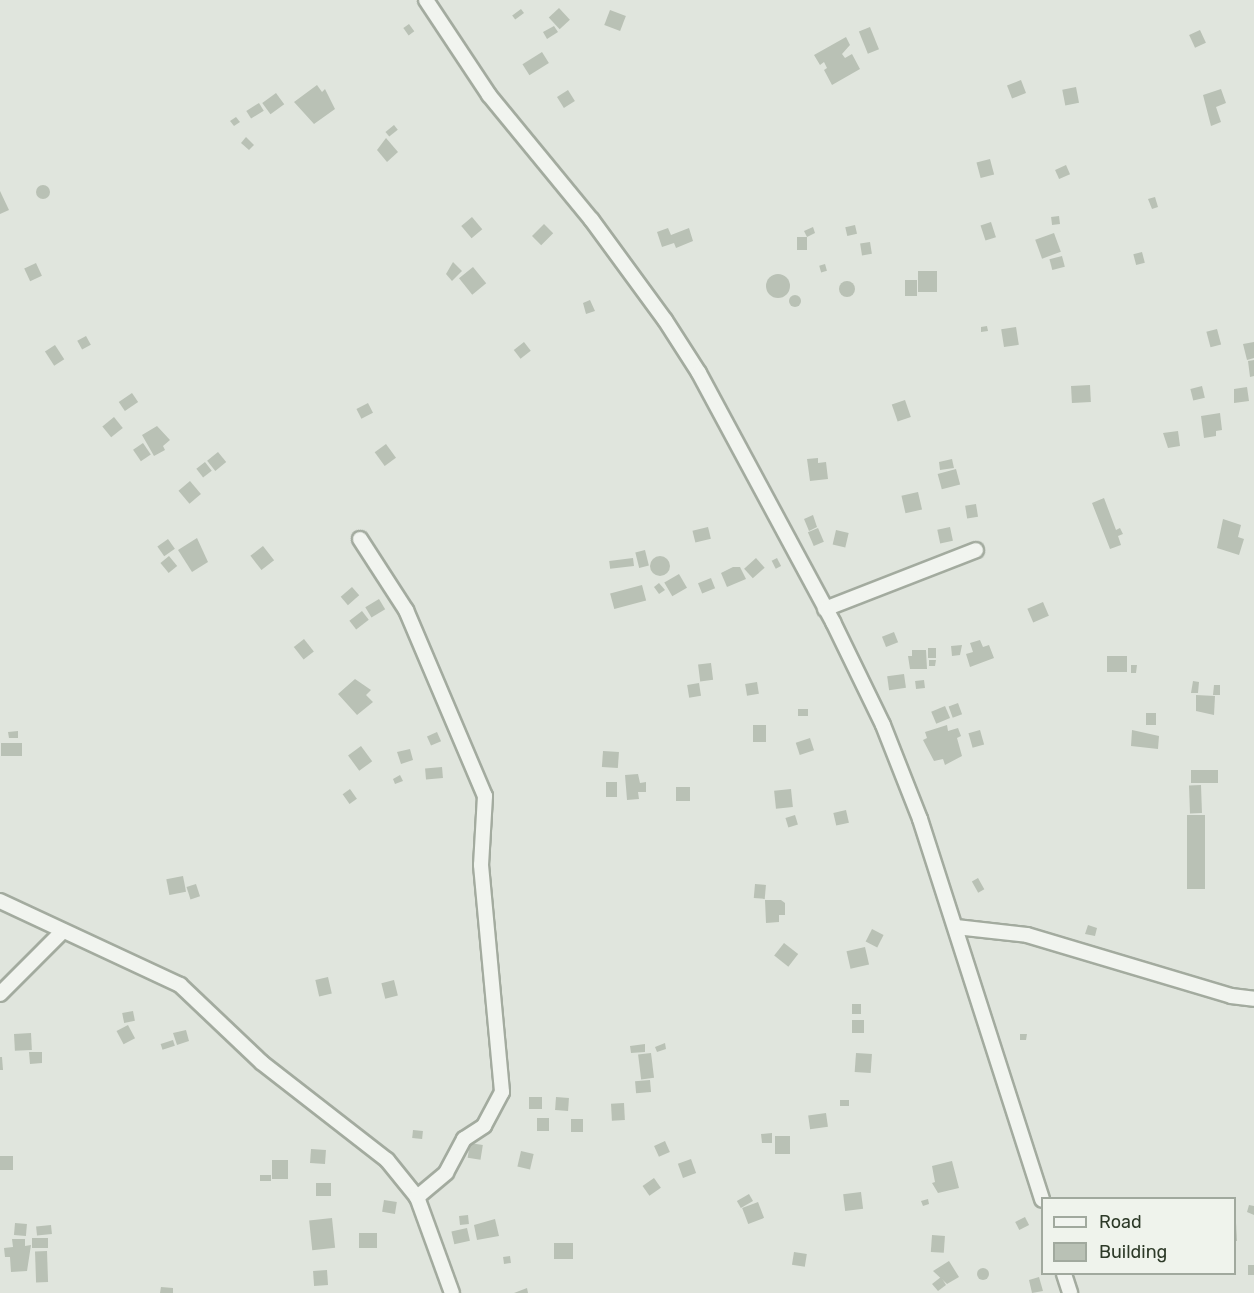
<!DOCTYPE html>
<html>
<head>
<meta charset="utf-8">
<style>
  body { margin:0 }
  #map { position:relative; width:1254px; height:1293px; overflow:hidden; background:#e0e5dd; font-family:Rubik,sans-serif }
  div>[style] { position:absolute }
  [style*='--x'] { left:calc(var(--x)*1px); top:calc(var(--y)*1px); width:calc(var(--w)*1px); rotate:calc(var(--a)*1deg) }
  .building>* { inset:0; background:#b9c1b5; transform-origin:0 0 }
  .round { border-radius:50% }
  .roads { filter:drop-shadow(2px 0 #a3ab9f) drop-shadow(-2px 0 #a3ab9f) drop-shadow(0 2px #a3ab9f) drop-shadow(0 -2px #a3ab9f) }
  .street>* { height:14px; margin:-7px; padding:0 7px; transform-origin:7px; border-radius:7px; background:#f1f4ef }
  span { translate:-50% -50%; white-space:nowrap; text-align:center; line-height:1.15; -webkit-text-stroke:4.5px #eff3ec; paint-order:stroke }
  .legend { position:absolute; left:1041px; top:1197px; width:195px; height:78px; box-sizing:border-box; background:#eff3ec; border:2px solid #a1a99e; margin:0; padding:8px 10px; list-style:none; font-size:18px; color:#2d3a28 }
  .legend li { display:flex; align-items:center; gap:12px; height:30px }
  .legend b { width:30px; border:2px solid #a1a99e }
</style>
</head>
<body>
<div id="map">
  <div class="building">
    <div style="left:559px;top:8px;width:16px;height:14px;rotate:47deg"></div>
    <div style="left:521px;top:9px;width:5px;height:11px;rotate:53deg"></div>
    <div style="left:610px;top:10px;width:17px;height:16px;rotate:21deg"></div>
    <div style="left:409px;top:24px;width:9px;height:7px;rotate:54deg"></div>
    <div style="clip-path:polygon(554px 26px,558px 32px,547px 39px,543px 32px)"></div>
    <div style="left:870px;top:27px;width:24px;height:12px;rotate:68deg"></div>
    <div style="left:1200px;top:30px;width:14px;height:12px;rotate:65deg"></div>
    <div style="clip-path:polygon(846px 37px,850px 45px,842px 54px,845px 58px,852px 54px,860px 69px,832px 85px,824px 70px,827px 68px,824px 62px,820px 65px,814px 55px)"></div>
    <div style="left:542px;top:52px;width:13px;height:23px;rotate:58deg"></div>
    <div style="left:1021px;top:80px;width:14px;height:15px;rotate:69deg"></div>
    <div style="clip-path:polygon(317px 85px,322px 92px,325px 89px,335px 109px,314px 124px,294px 102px)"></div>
    <div style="left:1076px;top:87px;width:16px;height:14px;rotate:79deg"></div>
    <div style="clip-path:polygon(1221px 89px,1226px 103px,1216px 107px,1221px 122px,1211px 126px,1203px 95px)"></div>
    <div style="left:568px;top:90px;width:13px;height:13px;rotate:58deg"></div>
    <div style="left:276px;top:93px;width:14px;height:17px;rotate:54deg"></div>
    <div style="left:259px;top:103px;width:9px;height:15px;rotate:58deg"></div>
    <div style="clip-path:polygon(236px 117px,240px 122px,234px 126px,230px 121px)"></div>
    <div style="left:394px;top:125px;width:6px;height:11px;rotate:51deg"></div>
    <div style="clip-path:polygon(246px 137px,254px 145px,249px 150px,241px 143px)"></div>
    <div style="clip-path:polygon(386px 138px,398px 152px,387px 162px,377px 150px)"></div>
    <div style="left:990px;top:159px;width:16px;height:14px;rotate:75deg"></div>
    <div style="left:1066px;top:165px;width:10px;height:12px;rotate:66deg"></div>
    <div class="round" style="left:36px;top:185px;width:14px;height:14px"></div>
    <div style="clip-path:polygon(0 191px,9px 210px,0 214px)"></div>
    <div style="clip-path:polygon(1155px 197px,1158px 207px,1152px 209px,1148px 199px)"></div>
    <div style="left:1059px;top:216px;width:8px;height:8px;rotate:83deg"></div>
    <div style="left:472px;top:217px;width:16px;height:14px;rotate:50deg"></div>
    <div style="left:991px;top:222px;width:16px;height:11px;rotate:72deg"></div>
    <div style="left:544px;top:224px;width:13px;height:17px;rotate:45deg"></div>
    <div style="left:855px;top:225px;width:9px;height:10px;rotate:77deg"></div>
    <div style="clip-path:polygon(813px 227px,815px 233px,807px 237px,804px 231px)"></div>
    <div style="clip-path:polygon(668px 228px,671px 235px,689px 228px,693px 241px,676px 248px,674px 243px,662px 247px,657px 232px)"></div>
    <div style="left:1054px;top:233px;width:20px;height:20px;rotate:70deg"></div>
    <div style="left:797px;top:237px;width:10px;height:13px"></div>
    <div style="left:870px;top:242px;width:12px;height:10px;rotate:81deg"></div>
    <div style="left:1142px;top:252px;width:11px;height:9px;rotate:75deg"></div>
    <div style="left:1062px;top:256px;width:11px;height:13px;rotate:75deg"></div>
    <div style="clip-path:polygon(453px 262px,462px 271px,452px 281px,446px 274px)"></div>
    <div style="left:36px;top:263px;width:14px;height:13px;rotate:65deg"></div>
    <div style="left:825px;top:264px;width:7px;height:6px;rotate:74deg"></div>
    <div style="left:473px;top:267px;width:21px;height:18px;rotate:51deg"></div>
    <div style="left:937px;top:271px;width:21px;height:19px;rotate:90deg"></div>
    <div class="round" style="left:766px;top:274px;width:24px;height:24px"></div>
    <div style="left:917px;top:280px;width:16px;height:12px;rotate:90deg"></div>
    <div class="round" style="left:839px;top:281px;width:16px;height:16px"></div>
    <div class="round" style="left:789px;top:295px;width:12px;height:12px"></div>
    <div style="clip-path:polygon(590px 300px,595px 311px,586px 314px,583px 303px)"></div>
    <div style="clip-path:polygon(987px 326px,988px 331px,981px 332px,981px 327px)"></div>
    <div style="left:1016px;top:327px;width:18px;height:15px;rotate:81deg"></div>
    <div style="left:1217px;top:329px;width:16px;height:11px;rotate:75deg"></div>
    <div style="left:86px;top:336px;width:10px;height:10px;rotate:61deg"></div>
    <div style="left:524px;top:342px;width:11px;height:13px;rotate:52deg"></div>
    <div style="clip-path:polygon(1254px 342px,1254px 358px,1247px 360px,1243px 344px)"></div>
    <div style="left:55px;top:345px;width:17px;height:12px;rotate:57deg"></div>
    <div style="clip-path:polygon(1254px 360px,1254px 376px,1250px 377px,1248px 361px)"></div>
    <div style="left:1090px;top:385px;width:17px;height:19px;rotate:87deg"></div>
    <div style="left:1202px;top:386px;width:12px;height:12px;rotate:76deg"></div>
    <div style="clip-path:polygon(1247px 387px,1249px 401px,1234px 403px,1234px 389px)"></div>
    <div style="left:132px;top:393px;width:11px;height:16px;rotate:56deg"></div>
    <div style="left:905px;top:400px;width:18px;height:14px;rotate:71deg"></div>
    <div style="left:368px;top:403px;width:11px;height:13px;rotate:63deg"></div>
    <div style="clip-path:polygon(1220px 413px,1222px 430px,1216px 431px,1216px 436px,1204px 438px,1201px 416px)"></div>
    <div style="left:114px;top:417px;width:14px;height:15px;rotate:51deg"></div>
    <div style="clip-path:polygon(157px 426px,170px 440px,163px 446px,165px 450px,154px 456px,142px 435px)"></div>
    <div style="clip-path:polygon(1178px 431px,1180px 446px,1168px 448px,1163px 433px)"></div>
    <div style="left:143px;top:443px;width:14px;height:12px;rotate:56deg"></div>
    <div style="left:386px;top:444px;width:17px;height:14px;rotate:54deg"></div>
    <div style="left:218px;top:452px;width:13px;height:14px;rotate:51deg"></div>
    <div style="clip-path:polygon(818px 458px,818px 463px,826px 462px,828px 479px,810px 481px,807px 459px)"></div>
    <div style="clip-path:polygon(952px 459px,954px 468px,940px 470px,939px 462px)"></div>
    <div style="left:205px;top:462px;width:11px;height:11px;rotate:52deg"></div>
    <div style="left:956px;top:469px;width:16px;height:19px;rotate:75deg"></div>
    <div style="left:190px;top:481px;width:17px;height:15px;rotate:50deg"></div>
    <div style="left:918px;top:492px;width:18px;height:17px;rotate:77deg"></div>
    <div style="clip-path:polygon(1104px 498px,1116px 530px,1120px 528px,1123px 534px,1118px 536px,1121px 545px,1110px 549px,1092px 503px)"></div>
    <div style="left:976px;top:504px;width:13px;height:11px;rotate:81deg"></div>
    <div style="clip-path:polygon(813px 515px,817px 527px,809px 531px,804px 519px)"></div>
    <div style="clip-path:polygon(1223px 519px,1241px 525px,1238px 537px,1244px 539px,1239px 555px,1217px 548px)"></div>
    <div style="left:708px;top:527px;width:12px;height:16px;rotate:76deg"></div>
    <div style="left:950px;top:527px;width:14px;height:13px;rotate:78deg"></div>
    <div style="left:818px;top:528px;width:15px;height:11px;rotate:67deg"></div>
    <div style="left:836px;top:530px;width:13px;height:15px;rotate:13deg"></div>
    <div style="clip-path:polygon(197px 538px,208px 562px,192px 572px,178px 550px)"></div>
    <div style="left:168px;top:539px;width:12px;height:13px;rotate:55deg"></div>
    <div style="left:263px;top:546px;width:18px;height:16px;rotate:52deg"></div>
    <div style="left:645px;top:550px;width:16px;height:10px;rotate:76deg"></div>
    <div class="round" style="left:650px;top:556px;width:20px;height:20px"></div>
    <div style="left:169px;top:556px;width:13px;height:11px;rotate:51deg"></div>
    <div style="left:633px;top:558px;width:8px;height:24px;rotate:83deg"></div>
    <div style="left:756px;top:558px;width:13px;height:16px;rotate:48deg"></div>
    <div style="left:777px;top:558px;width:9px;height:6px;rotate:63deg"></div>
    <div style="clip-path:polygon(733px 567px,740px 567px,746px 579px,727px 587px,721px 573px)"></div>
    <div style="left:679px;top:574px;width:16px;height:17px;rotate:60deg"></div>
    <div style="left:711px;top:578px;width:11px;height:14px;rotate:68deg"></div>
    <div style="clip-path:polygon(659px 583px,665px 590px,659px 594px,654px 587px)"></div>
    <div style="left:642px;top:585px;width:16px;height:33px;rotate:75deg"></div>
    <div style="left:352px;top:587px;width:11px;height:15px;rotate:49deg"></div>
    <div style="left:379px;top:599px;width:12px;height:16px;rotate:59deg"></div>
    <div style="left:1043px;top:602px;width:15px;height:17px;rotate:67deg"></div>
    <div style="left:362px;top:611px;width:11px;height:16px;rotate:52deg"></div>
    <div style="left:894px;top:632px;width:11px;height:13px;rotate:68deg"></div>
    <div style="left:304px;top:639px;width:16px;height:13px;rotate:52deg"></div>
    <div style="clip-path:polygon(980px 640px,983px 647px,989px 645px,994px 658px,970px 667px,966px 654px,973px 652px,970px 643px)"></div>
    <div style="clip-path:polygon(962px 645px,960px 655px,952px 656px,951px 646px)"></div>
    <div style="left:928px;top:648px;width:8px;height:10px"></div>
    <div style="clip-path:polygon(912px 650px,926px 650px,927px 669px,910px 669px,908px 656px,912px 656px)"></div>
    <div style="left:1107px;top:656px;width:20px;height:16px"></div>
    <div style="clip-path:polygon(929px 660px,936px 660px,935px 666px,929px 666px)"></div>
    <div style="left:711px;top:663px;width:17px;height:13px;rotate:83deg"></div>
    <div style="clip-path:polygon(1131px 665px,1137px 665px,1136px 673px,1131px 673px)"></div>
    <div style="left:904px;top:674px;width:14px;height:17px;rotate:82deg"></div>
    <div style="clip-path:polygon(355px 679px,371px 690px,366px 695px,373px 702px,357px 715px,338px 694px)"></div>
    <div style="left:924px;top:680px;width:8px;height:9px;rotate:83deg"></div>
    <div style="clip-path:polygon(1193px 681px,1199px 682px,1198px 693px,1191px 693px)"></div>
    <div style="left:757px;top:682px;width:12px;height:12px;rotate:81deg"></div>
    <div style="left:699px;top:683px;width:13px;height:12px;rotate:81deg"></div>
    <div style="clip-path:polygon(1214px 685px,1220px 685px,1220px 695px,1213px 695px)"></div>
    <div style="clip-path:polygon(1196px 695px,1215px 696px,1214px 715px,1196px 711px)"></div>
    <div style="left:958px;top:703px;width:12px;height:10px;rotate:70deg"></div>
    <div style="left:945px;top:706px;width:13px;height:15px;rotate:67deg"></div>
    <div style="left:808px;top:709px;width:7px;height:10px;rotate:90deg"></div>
    <div style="left:1146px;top:713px;width:10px;height:12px"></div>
    <div style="left:753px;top:725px;width:13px;height:17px"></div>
    <div style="clip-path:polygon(947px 725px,948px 731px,958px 728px,961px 736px,957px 738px,962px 756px,945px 765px,943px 759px,934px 761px,923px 740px,927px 738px,925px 732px)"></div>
    <div style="left:980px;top:730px;width:15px;height:12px;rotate:74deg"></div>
    <div style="clip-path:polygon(1132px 730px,1159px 736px,1158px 749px,1131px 746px)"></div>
    <div style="clip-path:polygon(18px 731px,18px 738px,9px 738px,8px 732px)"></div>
    <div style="left:437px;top:732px;width:10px;height:11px;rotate:66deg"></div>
    <div style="left:810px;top:738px;width:13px;height:15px;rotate:72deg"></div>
    <div style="left:22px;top:743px;width:13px;height:21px;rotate:90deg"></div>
    <div style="left:361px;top:746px;width:19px;height:16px;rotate:54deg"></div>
    <div style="clip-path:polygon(410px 749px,413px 760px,401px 764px,397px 752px)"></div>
    <div style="left:603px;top:751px;width:16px;height:16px;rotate:4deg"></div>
    <div style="left:442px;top:767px;width:11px;height:17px;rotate:85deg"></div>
    <div style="left:1191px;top:770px;width:27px;height:13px"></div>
    <div style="clip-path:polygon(638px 774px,640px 783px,646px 782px,646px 792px,638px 792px,639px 799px,627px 800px,625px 775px)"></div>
    <div style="clip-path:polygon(400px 775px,403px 781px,395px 784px,393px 779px)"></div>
    <div style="left:606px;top:782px;width:11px;height:15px"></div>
    <div style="left:1201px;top:785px;width:28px;height:12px;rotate:88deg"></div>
    <div style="left:676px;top:787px;width:14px;height:14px"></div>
    <div style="left:350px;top:789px;width:12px;height:9px;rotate:55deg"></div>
    <div style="left:791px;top:789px;width:18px;height:17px;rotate:84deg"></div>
    <div style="left:846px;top:810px;width:13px;height:13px;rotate:77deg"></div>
    <div style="left:795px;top:815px;width:10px;height:10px;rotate:73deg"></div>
    <div style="left:1187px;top:815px;width:18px;height:74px"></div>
    <div style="left:183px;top:876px;width:16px;height:17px;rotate:79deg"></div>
    <div style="left:978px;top:878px;width:13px;height:7px;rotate:61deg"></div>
    <div style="left:196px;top:884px;width:13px;height:10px;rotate:72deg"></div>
    <div style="left:755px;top:884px;width:11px;height:14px;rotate:5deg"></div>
    <div style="clip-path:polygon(765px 900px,781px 900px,785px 903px,785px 915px,779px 915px,779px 922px,766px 923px)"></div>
    <div style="clip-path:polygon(1088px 925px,1097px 928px,1095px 936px,1085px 934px)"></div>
    <div style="left:872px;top:929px;width:13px;height:14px;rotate:27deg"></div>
    <div style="left:784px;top:943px;width:18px;height:16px;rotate:38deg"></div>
    <div style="left:865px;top:947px;width:18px;height:19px;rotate:77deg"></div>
    <div style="left:328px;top:977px;width:17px;height:13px;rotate:77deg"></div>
    <div style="left:394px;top:980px;width:16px;height:13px;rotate:76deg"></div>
    <div style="left:852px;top:1004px;width:9px;height:10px"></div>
    <div style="left:133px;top:1011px;width:10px;height:11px;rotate:79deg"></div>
    <div style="left:852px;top:1020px;width:12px;height:13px"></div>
    <div style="left:128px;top:1025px;width:15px;height:13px;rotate:62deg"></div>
    <div style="clip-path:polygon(186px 1030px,189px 1041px,177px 1045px,173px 1033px)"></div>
    <div style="left:31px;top:1033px;width:17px;height:17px;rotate:87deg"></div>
    <div style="clip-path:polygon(1020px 1034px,1027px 1034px,1026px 1040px,1020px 1040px)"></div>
    <div style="left:173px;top:1040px;width:6px;height:13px;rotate:72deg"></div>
    <div style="clip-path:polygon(665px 1043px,666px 1049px,657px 1052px,655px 1047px)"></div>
    <div style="clip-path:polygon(645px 1044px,645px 1052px,631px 1053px,630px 1046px)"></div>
    <div style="clip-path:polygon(29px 1052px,42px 1052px,42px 1063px,30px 1064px)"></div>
    <div style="left:651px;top:1053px;width:25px;height:13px;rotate:83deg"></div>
    <div style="left:856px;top:1053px;width:16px;height:19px;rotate:4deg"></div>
    <div style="clip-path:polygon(0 1057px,2px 1057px,3px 1070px,0 1070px)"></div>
    <div style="left:650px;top:1080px;width:12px;height:15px;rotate:85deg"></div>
    <div style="left:529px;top:1097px;width:13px;height:12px"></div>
    <div style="left:556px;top:1097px;width:13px;height:13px;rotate:4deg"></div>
    <div style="left:840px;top:1100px;width:9px;height:6px"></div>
    <div style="left:624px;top:1103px;width:17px;height:13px;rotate:87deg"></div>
    <div style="left:826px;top:1113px;width:14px;height:18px;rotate:82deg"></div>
    <div style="left:537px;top:1118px;width:12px;height:13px"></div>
    <div style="left:571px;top:1119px;width:12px;height:13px"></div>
    <div style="left:413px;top:1130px;width:10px;height:8px;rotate:6deg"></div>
    <div style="clip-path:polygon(772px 1133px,772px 1143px,762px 1143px,761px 1134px)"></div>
    <div style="left:775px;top:1136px;width:15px;height:18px"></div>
    <div style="left:665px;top:1141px;width:12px;height:12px;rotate:66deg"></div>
    <div style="left:470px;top:1143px;width:13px;height:15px;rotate:9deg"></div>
    <div style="left:311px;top:1149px;width:15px;height:14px;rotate:4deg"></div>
    <div style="left:521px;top:1151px;width:13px;height:16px;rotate:13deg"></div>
    <div style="left:0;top:1156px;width:13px;height:14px"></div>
    <div style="left:691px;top:1159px;width:15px;height:14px;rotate:70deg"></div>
    <div style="left:272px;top:1160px;width:16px;height:19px"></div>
    <div style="clip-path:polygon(952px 1161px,959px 1188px,938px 1193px,932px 1183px,935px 1182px,932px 1166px)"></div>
    <div style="left:260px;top:1175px;width:11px;height:6px"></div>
    <div style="left:654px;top:1178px;width:12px;height:14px;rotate:55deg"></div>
    <div style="left:316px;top:1183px;width:15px;height:13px"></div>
    <div style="left:861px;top:1192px;width:17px;height:18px;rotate:83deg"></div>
    <div style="left:749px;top:1194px;width:8px;height:14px;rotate:60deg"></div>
    <div style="clip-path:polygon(928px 1199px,929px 1204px,923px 1206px,921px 1201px)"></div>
    <div style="left:384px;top:1200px;width:13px;height:12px;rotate:9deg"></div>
    <div style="left:758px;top:1202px;width:17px;height:17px;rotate:69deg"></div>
    <div style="clip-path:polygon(1249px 1205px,1254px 1206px,1254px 1215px,1247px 1212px)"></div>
    <div style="left:468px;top:1215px;width:9px;height:9px;rotate:84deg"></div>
    <div style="left:1025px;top:1217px;width:9px;height:11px;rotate:63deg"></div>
    <div style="left:332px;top:1218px;width:30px;height:23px;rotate:84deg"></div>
    <div style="clip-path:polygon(495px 1219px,499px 1236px,477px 1240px,474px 1225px)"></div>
    <div style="left:15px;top:1223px;width:12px;height:12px;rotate:5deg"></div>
    <div style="clip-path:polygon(1234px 1223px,1236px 1223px,1237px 1241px,1234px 1241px)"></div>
    <div style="left:51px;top:1225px;width:9px;height:15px;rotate:84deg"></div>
    <div style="left:467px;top:1228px;width:13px;height:16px;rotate:77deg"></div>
    <div style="left:359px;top:1233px;width:18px;height:15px"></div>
    <div style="left:932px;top:1235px;width:13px;height:17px;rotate:4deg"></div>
    <div style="left:48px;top:1238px;width:10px;height:16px;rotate:90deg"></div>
    <div style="clip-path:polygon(12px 1239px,25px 1239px,25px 1246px,31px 1245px,27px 1271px,11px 1272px,10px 1257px,5px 1257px,4px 1248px,13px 1247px)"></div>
    <div style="left:554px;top:1243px;width:19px;height:16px"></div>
    <div style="left:47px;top:1251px;width:31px;height:12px;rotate:88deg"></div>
    <div style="left:794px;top:1252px;width:13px;height:13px;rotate:9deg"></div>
    <div style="left:510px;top:1256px;width:7px;height:7px;rotate:82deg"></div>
    <div style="clip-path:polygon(949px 1261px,959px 1277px,947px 1284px,933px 1271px)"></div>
    <div style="left:1248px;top:1265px;width:6px;height:10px"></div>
    <div class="round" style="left:977px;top:1268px;width:12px;height:12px"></div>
    <div style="left:327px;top:1270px;width:15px;height:14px;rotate:86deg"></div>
    <div style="clip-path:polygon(941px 1277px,946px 1285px,938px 1291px,932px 1284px)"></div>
    <div style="clip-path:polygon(1039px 1277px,1043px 1291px,1032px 1293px,1029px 1280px)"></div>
    <div style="clip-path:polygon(161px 1287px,173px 1288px,173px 1293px,160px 1293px)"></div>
    <div style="clip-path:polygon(527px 1288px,528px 1293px,514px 1293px)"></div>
  </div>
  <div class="roads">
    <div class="street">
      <div style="--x:426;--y:0;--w:114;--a:56.4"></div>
      <div style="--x:489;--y:95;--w:161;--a:50.6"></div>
      <div style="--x:591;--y:219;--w:125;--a:53.8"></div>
      <div style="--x:665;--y:320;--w:63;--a:57.3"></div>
      <div style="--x:699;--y:373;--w:283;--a:61.7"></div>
      <div style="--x:833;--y:622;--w:114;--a:64.1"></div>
      <div style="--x:883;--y:725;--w:101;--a:68.5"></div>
      <div style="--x:920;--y:819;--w:400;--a:72.2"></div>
      <div style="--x:360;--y:539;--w:85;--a:57.1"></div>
      <div style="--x:406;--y:610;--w:202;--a:67"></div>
      <div style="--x:485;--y:796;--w:69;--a:93.3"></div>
      <div style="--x:481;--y:865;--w:228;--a:84.7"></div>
      <div style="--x:502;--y:1092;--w:38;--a:118"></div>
      <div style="--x:484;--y:1126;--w:24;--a:147"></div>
      <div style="--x:464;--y:1139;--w:38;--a:118"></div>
      <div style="--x:446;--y:1173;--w:38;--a:140"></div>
      <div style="--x:825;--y:609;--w:162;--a:-21.3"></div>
      <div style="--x:0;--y:901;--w:199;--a:25"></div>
      <div style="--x:180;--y:985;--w:112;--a:43.5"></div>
      <div style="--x:261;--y:1062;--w:160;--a:37.9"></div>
      <div style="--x:387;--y:1160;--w:48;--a:51"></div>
      <div style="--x:417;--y:1197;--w:102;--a:70"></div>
      <div style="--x:956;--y:927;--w:71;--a:6.4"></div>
      <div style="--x:1027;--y:935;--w:213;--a:16.6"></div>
      <div style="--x:1231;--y:996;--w:23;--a:7"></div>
      <div style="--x:0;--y:994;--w:89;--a:-45"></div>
      <div style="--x:1064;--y:1274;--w:20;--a:72"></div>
    </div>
  </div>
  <ul class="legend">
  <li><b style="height:8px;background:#f1f4ef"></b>Road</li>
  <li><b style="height:16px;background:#b9c1b5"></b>Building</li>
  </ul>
</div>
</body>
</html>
